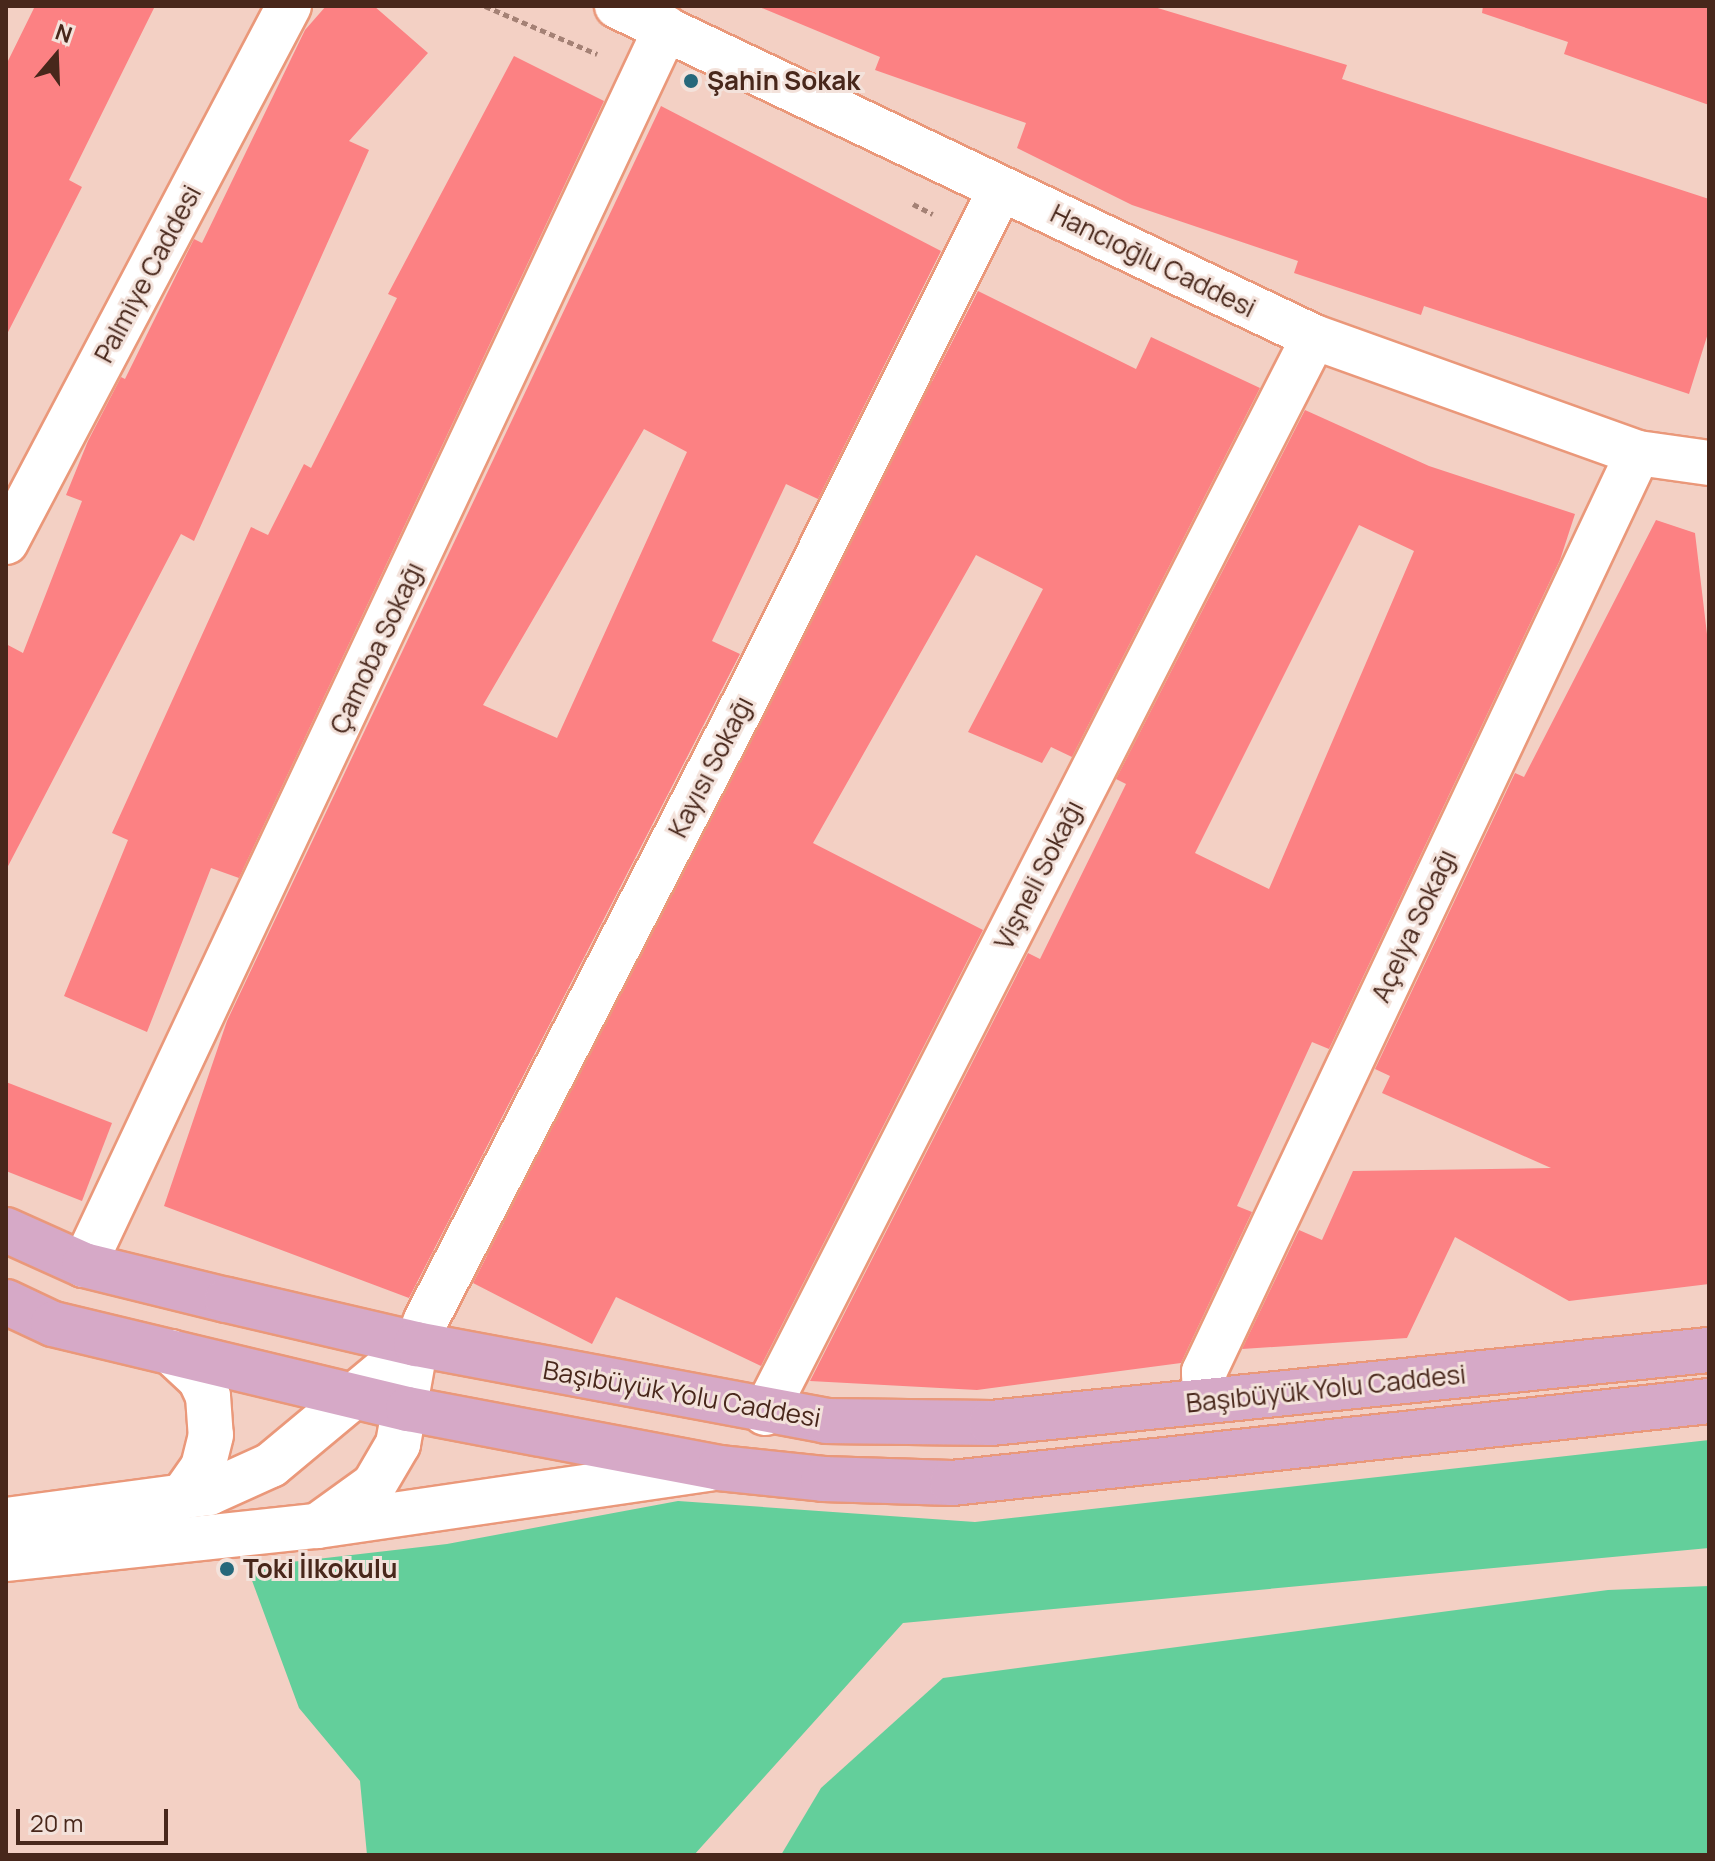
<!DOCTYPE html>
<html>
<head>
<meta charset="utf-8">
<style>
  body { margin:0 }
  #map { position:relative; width:1715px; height:1861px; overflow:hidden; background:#f3d0c4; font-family:Manrope,sans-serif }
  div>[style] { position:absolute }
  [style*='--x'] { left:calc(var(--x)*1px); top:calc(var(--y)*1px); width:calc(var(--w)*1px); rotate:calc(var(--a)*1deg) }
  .green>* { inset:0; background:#63cf9b }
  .building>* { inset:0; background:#fc8183 }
  .path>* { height:5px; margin-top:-2.5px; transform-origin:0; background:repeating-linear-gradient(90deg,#a48175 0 6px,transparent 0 10px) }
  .roads { filter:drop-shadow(2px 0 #ea987a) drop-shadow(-2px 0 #ea987a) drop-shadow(0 2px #ea987a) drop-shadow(0 -2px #ea987a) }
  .minor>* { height:44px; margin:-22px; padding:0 22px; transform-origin:22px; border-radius:22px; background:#fff }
  .major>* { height:44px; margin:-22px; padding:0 22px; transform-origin:22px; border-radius:22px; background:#d6a9c7 }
  .dots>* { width:22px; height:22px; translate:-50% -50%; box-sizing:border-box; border:4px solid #f3e2db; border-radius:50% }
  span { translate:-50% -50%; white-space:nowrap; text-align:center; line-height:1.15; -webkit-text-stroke:6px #f3e2db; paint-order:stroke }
  .poi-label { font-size:26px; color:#48271b; font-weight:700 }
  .left { translate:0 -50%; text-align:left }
  .street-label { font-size:26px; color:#48271b }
  .frame { position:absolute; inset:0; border:8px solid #48271b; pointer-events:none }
  .north { position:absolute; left:16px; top:16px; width:80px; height:80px; -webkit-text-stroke:6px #f3e2db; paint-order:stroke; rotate:19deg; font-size:22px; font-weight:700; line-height:32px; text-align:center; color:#48271b }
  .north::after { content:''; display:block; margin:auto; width:28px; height:36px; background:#48271b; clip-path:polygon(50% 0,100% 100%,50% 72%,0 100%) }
  .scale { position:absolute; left:16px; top:1809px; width:152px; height:36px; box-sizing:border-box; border:4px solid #48271b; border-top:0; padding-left:10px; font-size:24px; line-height:28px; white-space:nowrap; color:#48271b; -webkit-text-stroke:6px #f3e2db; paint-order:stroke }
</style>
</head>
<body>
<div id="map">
  <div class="green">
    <div style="clip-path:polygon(1709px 1440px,1709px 1548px,903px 1623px,694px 1855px,367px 1855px,360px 1781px,299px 1708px,247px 1567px,447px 1544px,678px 1501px,975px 1522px)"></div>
    <div style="clip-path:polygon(1709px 1586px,1709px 1855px,781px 1855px,821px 1788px,943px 1678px,1608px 1590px)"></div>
  </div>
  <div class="building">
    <div style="clip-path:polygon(35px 6px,155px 6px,69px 180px,82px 187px,6px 336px,6px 65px)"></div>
    <div style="clip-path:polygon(326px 6px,374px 6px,428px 53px,349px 141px,369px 150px,194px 541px,181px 534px,6px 870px,6px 644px,23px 653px,82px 501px,66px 495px,88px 441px,121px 377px,125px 379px,194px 239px,202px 243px,305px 30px)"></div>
    <div style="clip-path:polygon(757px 6px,1151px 6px,1347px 65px,1342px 79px,1709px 199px,1709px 330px,1689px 394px,1424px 306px,1421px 315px,1294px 273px,1298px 261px,1132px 205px,1017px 148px,1026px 123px,875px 70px,880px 57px)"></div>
    <div style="clip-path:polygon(1483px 6px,1709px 6px,1709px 105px,1564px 54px,1568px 42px,1482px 13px)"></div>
    <div style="clip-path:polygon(514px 56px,604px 101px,239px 878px,211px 868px,147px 1032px,64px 996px,128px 840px,112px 833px,251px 527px,268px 535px,304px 464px,311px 468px,397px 298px,388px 294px)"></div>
    <div style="clip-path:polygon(evenodd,661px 106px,941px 251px,818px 499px,786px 484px,712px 641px,740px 654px,409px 1298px,164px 1206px,227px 1021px,661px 106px,644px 429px,687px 452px,557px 738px,483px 705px,644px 429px)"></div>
    <div style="clip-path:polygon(978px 291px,1136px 369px,1151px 337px,1260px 388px,1072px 757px,1051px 747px,1042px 763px,968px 732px,1043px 589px,976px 555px,813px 843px,983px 930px,761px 1366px,616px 1297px,592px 1344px,473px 1283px)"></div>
    <div style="clip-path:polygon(evenodd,1305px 410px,1429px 466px,1575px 514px,1560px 560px,1329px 1049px,1312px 1042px,1237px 1206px,1252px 1212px,1181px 1363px,977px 1390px,810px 1381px,1028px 953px,1040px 959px,1126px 784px,1116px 779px,1305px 410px,1359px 525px,1414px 551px,1269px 889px,1195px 853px,1359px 525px)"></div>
    <div style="clip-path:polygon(1656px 520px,1695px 533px,1709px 651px,1709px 1284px,1569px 1301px,1455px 1237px,1407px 1338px,1242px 1349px,1299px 1230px,1322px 1240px,1353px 1171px,1551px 1168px,1382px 1093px,1390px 1076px,1375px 1069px,1515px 773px,1524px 777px)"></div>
    <div style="clip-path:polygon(6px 1082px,112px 1123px,82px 1201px,6px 1171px)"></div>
  </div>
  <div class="path">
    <div style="--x:485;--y:6;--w:122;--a:23.2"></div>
    <div style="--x:913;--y:204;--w:22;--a:27"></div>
  </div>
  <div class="roads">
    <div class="minor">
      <div style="--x:617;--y:6;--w:772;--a:25.4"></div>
      <div style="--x:1314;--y:337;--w:344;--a:19.7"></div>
      <div style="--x:1638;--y:453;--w:72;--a:8"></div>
      <div style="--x:6;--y:542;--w:606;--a:-62.17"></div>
      <div style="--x:84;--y:1265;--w:1367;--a:-64.8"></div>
      <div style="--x:171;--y:1352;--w:40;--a:43"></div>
      <div style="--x:200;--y:1379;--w:19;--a:65"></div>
      <div style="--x:208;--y:1396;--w:39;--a:86"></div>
      <div style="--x:211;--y:1435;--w:33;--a:104"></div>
      <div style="--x:203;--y:1467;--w:37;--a:125"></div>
      <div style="--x:1205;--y:1401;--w:29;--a:-92"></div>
      <div style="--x:1204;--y:1372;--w:1016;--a:-64.72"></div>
      <div style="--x:765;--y:1413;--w:1208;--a:-62.97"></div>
      <div style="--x:6;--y:1520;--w:205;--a:-7.6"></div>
      <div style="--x:209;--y:1493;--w:68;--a:-24.3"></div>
      <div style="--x:271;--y:1465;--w:189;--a:-39.8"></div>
      <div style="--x:317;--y:1526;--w:70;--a:-35.7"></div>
      <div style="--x:374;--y:1485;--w:48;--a:-59.7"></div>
      <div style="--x:398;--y:1444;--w:102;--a:-79.8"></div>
      <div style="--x:416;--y:1344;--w:26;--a:-67"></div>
      <div style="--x:426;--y:1320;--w:696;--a:-62.74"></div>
      <div style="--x:745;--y:701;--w:573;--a:-63.48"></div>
      <div style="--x:6;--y:1559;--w:313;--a:-6.1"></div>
      <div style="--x:317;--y:1526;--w:397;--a:-8.3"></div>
    </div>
    <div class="major">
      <div style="--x:6;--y:1230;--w:85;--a:24.2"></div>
      <div style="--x:84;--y:1265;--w:147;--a:13.8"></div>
      <div style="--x:227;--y:1300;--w:194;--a:13.1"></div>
      <div style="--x:416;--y:1344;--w:417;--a:10.6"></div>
      <div style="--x:826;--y:1421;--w:165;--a:0.7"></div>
      <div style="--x:991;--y:1423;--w:722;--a:-5.81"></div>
      <div style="--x:6;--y:1302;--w:52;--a:25.1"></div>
      <div style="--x:53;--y:1324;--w:365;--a:13.5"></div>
      <div style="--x:408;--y:1409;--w:317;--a:10.7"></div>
      <div style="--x:719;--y:1468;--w:105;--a:6"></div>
      <div style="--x:823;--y:1479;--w:129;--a:1.8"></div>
      <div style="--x:952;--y:1483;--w:761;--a:-6.18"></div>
    </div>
  </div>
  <div class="dots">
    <div style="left:691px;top:81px;background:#26687b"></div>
    <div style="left:227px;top:1569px;background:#26687b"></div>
  </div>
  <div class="poi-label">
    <span class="left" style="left:707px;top:81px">Şahin Sokak</span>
    <span class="left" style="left:243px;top:1569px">Toki İlkokulu</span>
  </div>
  <div class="street-label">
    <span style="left:1153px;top:261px;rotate:26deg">Hancıoğlu Caddesi</span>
    <span style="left:148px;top:274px;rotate:-62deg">Palmiye Caddesi</span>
    <span style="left:377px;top:648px;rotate:-65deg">Çamoba Sokağı</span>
    <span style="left:711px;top:767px;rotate:-63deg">Kayısı Sokağı</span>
    <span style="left:1039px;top:875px;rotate:-63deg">Vişneli Sokağı</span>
    <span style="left:1414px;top:926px;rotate:-65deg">Açelya Sokağı</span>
    <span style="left:1326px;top:1389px;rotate:-6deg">Başıbüyük Yolu Caddesi</span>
    <span style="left:682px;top:1394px;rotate:10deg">Başıbüyük Yolu Caddesi</span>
  </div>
  <div class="frame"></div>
  <div class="north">N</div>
  <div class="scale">20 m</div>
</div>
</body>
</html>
